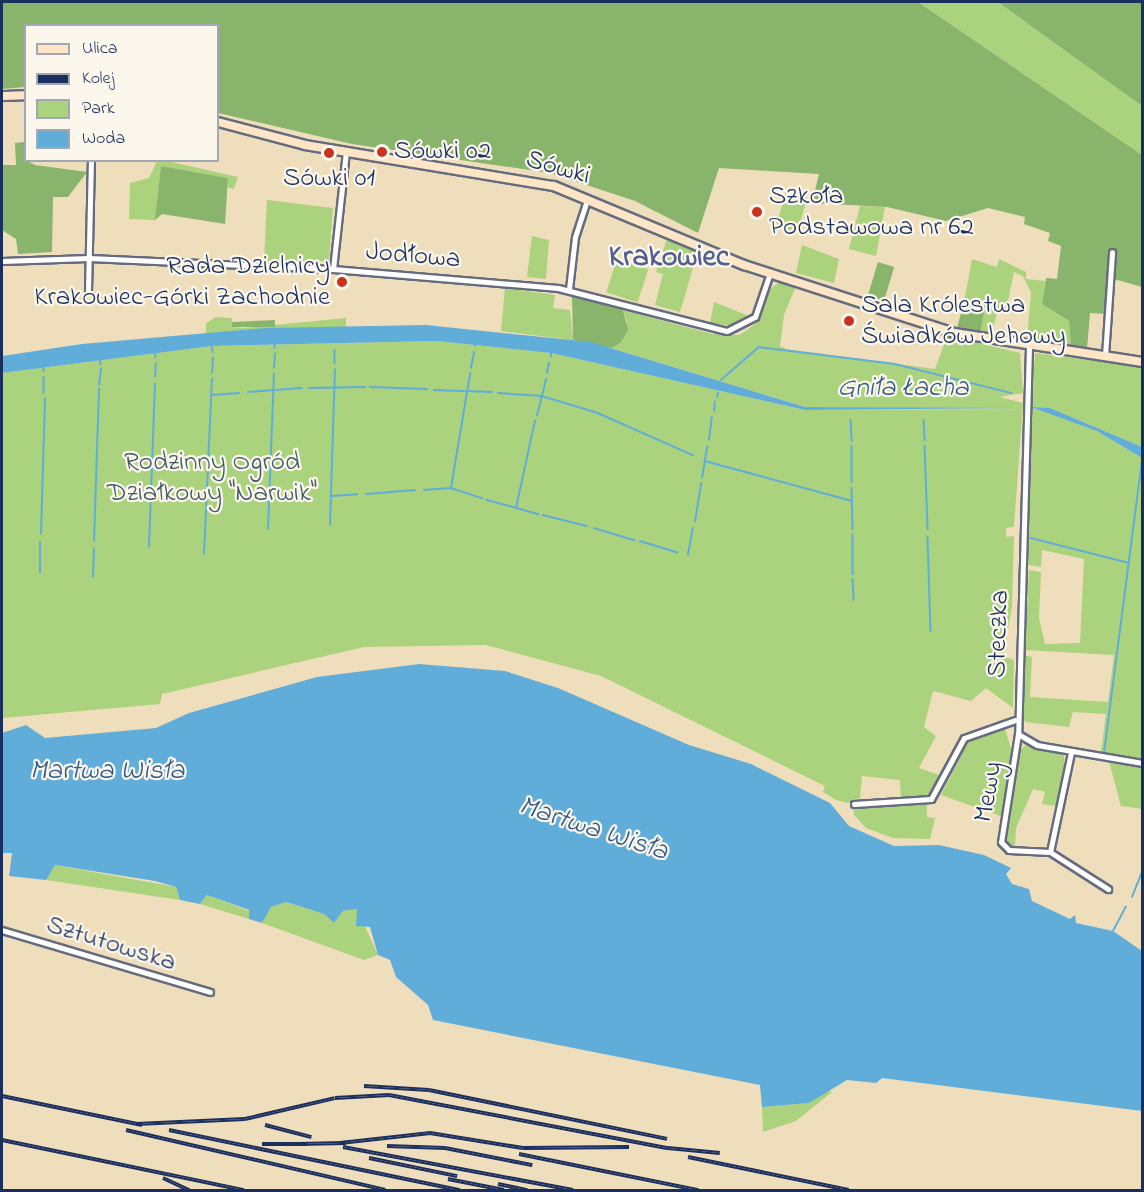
<!DOCTYPE html>
<html>
<head>
<meta charset="utf-8">
<style>
  body { margin:0 }
  #map { position:relative; width:1144px; height:1192px; overflow:hidden; background:#efdebc; font-family:"Indie Flower",sans-serif }
  div>[style] { position:absolute }
  [style*='--x'] { left:calc(var(--x)*1px); top:calc(var(--y)*1px); width:calc(var(--w)*1px); rotate:calc(var(--a)*1deg) }
  .green>* { inset:0; background:#abd27c; transform-origin:0 0 }
  .forest>* { inset:0; background:#88b46c; transform-origin:0 0 }
  .water>* { inset:0; background:#61adda }
  .stream>* { height:1.5px; margin:-0.75px; padding:0 0.75px; transform-origin:0.75px; border-radius:0.75px; background:#61adda }
  .roads { filter:drop-shadow(2px 0 #656c7f) drop-shadow(-2px 0 #656c7f) drop-shadow(0 2px #656c7f) drop-shadow(0 -2px #656c7f) }
  .street>* { height:5px; margin:-2.5px; padding:0 2.5px; transform-origin:2.5px; border-radius:2.5px; background:#fff }
  .secondary>* { height:8px; margin:-4px; padding:0 4px; transform-origin:4px; border-radius:4px; background:#fde5c5 }
  .rail>* { height:4px; margin-top:-2px; transform-origin:0; background:repeating-linear-gradient(90deg,#fbf7ec 0 4.5px,#1b2f5e 0 9px); box-sizing:border-box; border-block:2px solid #1b2f5e }
  .dots>* { width:16px; height:16px; translate:-50% -50%; box-sizing:border-box; border:3px solid #fbf7ec; border-radius:50% }
  span { translate:-50% -50%; white-space:nowrap; text-align:center; line-height:1.15; -webkit-text-stroke:4.5px #fbf7ec; paint-order:stroke }
  .poi-label { font-size:27px; color:#1b2f5e }
  .left { translate:0 -50%; text-align:left }
  .right { translate:-100% -50%; text-align:right }
  .street-label { font-size:27px; color:#1b2f5e }
  .park-label { font-size:27px; color:#3f5866 }
  .water-label { font-size:28px; color:#345b89; font-style:italic }
  .quarter-label { font-size:30px; color:#555f8f; font-weight:700 }
  .frame { position:absolute; inset:0; border:3px solid #1b2f5e; pointer-events:none }
  .legend { position:absolute; left:24px; top:24px; width:195px; height:138px; box-sizing:border-box; background:#fbf7ec; border:2px solid #a1a7b3; margin:0; padding:8px 10px; list-style:none; font-size:18px; color:#1b2f5e }
  .legend li { display:flex; align-items:center; gap:12px; height:30px }
  .legend b { width:30px; border:2px solid #a1a7b3 }
</style>
</head>
<body>
<div id="map">
  <div class="green">
    <div style="clip-path:polygon(918px 2px,998px 2px,1142px 106px,1142px 155px)"></div>
    <div style="clip-path:polygon(157px 161px,167px 161px,238px 177px,234px 189px,228px 188px,228px 178px,161px 166px,156px 220px,129px 219px,130px 183px,149px 178px)"></div>
    <div style="left:786px;top:192px;width:22px;height:37px;rotate:16deg"></div>
    <div style="clip-path:polygon(267px 200px,333px 208px,329px 261px,264px 261px)"></div>
    <div style="clip-path:polygon(860px 206px,885px 207px,876px 256px,849px 249px)"></div>
    <div style="clip-path:polygon(532px 236px,549px 240px,546px 279px,527px 277px)"></div>
    <div style="clip-path:polygon(667px 239px,698px 251px,680px 312px,655px 305px,663px 274px,656px 272px)"></div>
    <div style="clip-path:polygon(802px 245px,839px 259px,834px 283px,796px 273px)"></div>
    <div style="left:617px;top:259px;width:33px;height:35px;rotate:18deg"></div>
    <div style="clip-path:polygon(972px 259px,997px 267px,999px 259px,1026px 272px,1026px 279px,1045px 281px,1042px 304px,1069px 321px,1071px 347px,1027px 341px,1031px 292px,1023px 276px,1014px 272px,1006px 310px,998px 309px,991px 337px,980px 334px,985px 306px,964px 302px)"></div>
    <div style="clip-path:polygon(780px 282px,796px 286px,784px 315px,780px 346px,786px 349px,935px 369px,947px 336px,956px 343px,961px 339px,1020px 353px,1023px 393px,1000px 397px,1023px 403px,1014px 527px,1006px 528px,1006px 537px,1014px 536px,1012px 607px,1003px 656px,1014px 660px,1013px 708px,986px 688px,971px 701px,933px 691px,924px 727px,936px 736px,919px 768px,942px 776px,931px 794px,901px 800px,900px 780px,862px 776px,860px 798px,848px 803px,836px 800px,823px 792px,825px 786px,601px 676px,486px 645px,364px 647px,162px 694px,160px 704px,2px 718px,2px 373px,212px 346px,437px 341px,551px 353px,805px 410px,1019px 409px,805px 407px,612px 348px,627px 322px,623px 310px,712px 334px,740px 335px,758px 322px,771px 288px)"></div>
    <div style="clip-path:polygon(505px 288px,555px 295px,553px 308px,570px 310px,573px 340px,501px 331px)"></div>
    <div style="clip-path:polygon(714px 302px,749px 316px,733px 326px,710px 323px)"></div>
    <div style="clip-path:polygon(216px 317px,232px 318px,232px 327px,243px 328px,346px 318px,346px 327px,206px 333px,206px 323px)"></div>
    <div style="clip-path:polygon(1035px 353px,1142px 367px,1142px 447px,1050px 408px,1032px 408px,1049px 410px,1097px 431px,1142px 458px,1142px 759px,1101px 752px,1106px 714px,1073px 712px,1069px 727px,1025px 722px,1022px 714px,1024px 655px,1032px 657px,1030px 697px,1108px 702px,1114px 655px,1025px 650px,1029px 570px,1041px 572px,1039px 618px,1045px 644px,1080px 643px,1084px 559px,1042px 550px,1041px 567px,1023px 564px)"></div>
    <div style="clip-path:polygon(1005px 729px,1013px 754px,1003px 817px,941px 795px,970px 738px)"></div>
    <div style="clip-path:polygon(1026px 745px,1064px 754px,1065px 780px,1057px 806px,1042px 804px,1045px 792px,1033px 789px,1016px 828px,1015px 848px,1007px 847px,1004px 834px,1019px 751px)"></div>
    <div style="clip-path:polygon(1109px 761px,1142px 765px,1142px 809px,1121px 806px)"></div>
    <div style="clip-path:polygon(860px 802px,927px 802px,927px 817px,935px 818px,930px 839px,893px 838px,866px 828px,854px 815px,853px 807px)"></div>
    <div style="clip-path:polygon(54px 865px,176px 887px,180px 900px,46px 880px)"></div>
    <div style="clip-path:polygon(207px 895px,249px 911px,249px 919px,200px 904px)"></div>
    <div style="clip-path:polygon(286px 902px,324px 914px,334px 923px,343px 911px,357px 909px,378px 955px,364px 960px,262px 923px,270px 907px)"></div>
    <div style="clip-path:polygon(826px 1090px,832px 1092px,796px 1121px,763px 1132px,762px 1107px,809px 1103px)"></div>
  </div>
  <div class="forest">
    <div style="clip-path:polygon(2px 2px,918px 2px,1142px 155px,1142px 287px,1107px 277px,1106px 314px,1090px 313px,1087px 349px,1071px 347px,1069px 321px,1042px 304px,1046px 278px,1057px 279px,1061px 246px,1048px 241px,1050px 233px,1024px 224px,1025px 217px,988px 208px,946px 221px,887px 207px,812px 203px,819px 174px,719px 168px,698px 233px,635px 201px,550px 173px,352px 144px,218px 113px,218px 26px,26px 26px,25px 87px,2px 89px)"></div>
    <div style="clip-path:polygon(998px 2px,1142px 2px,1142px 106px,1038px 31px)"></div>
    <div style="clip-path:polygon(25px 142px,26px 160px,35px 165px,87px 172px,68px 197px,53px 197px,52px 252px,18px 254px,16px 239px,2px 230px,2px 165px,16px 165px,15px 143px)"></div>
    <div style="clip-path:polygon(161px 166px,228px 178px,225px 224px,162px 214px,155px 220px)"></div>
    <div style="left:878px;top:262px;width:17px;height:35px;rotate:17deg"></div>
    <div style="clip-path:polygon(572px 296px,623px 310px,628px 330px,621px 342px,612px 348px,573px 340px)"></div>
    <div style="clip-path:polygon(964px 302px,985px 306px,980px 334px,957px 328px)"></div>
    <div style="clip-path:polygon(275px 320px,275px 327px,232px 327px,232px 322px)"></div>
  </div>
  <div class="water">
    <div style="clip-path:polygon(426px 325px,591px 342px,805px 407px,1019px 408px,805px 410px,551px 353px,437px 341px,212px 346px,2px 373px,2px 356px,82px 344px,266px 328px)"></div>
    <div style="clip-path:polygon(1031px 407px,1050px 408px,1142px 447px,1142px 458px,1097px 431px)"></div>
    <div style="clip-path:polygon(419px 664px,505px 671px,558px 688px,689px 745px,751px 764px,830px 803px,849px 826px,894px 846px,939px 845px,984px 855px,1011px 868px,1006px 874px,1012px 884px,1029px 889px,1032px 901px,1070px 919px,1075px 915px,1076px 923px,1113px 931px,1142px 951px,1142px 1111px,882px 1078px,876px 1083px,847px 1080px,809px 1103px,762px 1107px,760px 1085px,433px 1020px,428px 1005px,396px 977px,390px 960px,378px 955px,370px 927px,356px 926px,357px 909px,343px 911px,334px 923px,324px 914px,286px 902px,271px 907px,262px 923px,249px 919px,249px 910px,207px 895px,200px 904px,180px 900px,176px 887px,155px 881px,55px 865px,46px 880px,9px 876px,12px 853px,2px 853px,2px 733px,26px 725px,45px 738px,156px 728px,189px 713px,317px 677px)"></div>
  </div>
  <div class="stream">
    <div style="--x:275;--y:343;--w:5;--a:90"></div>
    <div style="--x:212;--y:346;--w:6;--a:81"></div>
    <div style="--x:475;--y:346;--w:3;--a:-90"></div>
    <div style="--x:335;--y:350;--w:13;--a:90"></div>
    <div style="--x:155;--y:352;--w:5;--a:79"></div>
    <div style="--x:551;--y:357;--w:4;--a:-90"></div>
    <div style="--x:100;--y:358;--w:6;--a:81"></div>
    <div style="--x:44;--y:365;--w:6;--a:90"></div>
    <div style="--x:274;--y:368;--w:14;--a:-86"></div>
    <div style="--x:471;--y:368;--w:16;--a:-79"></div>
    <div style="--x:212;--y:373;--w:15;--a:-86"></div>
    <div style="--x:547;--y:373;--w:10;--a:-79"></div>
    <div style="--x:44;--y:377;--w:16;--a:90"></div>
    <div style="--x:155;--y:377;--w:13;--a:-86"></div>
    <div style="--x:721;--y:380;--w:50;--a:-41"></div>
    <div style="--x:759;--y:347;--w:137;--a:7.1"></div>
    <div style="--x:895;--y:364;--w:120;--a:14"></div>
    <div style="--x:99;--y:385;--w:16;--a:-83"></div>
    <div style="--x:370;--y:387;--w:57;--a:2"></div>
    <div style="--x:309;--y:388;--w:56;--a:-1"></div>
    <div style="--x:434;--y:390;--w:58;--a:2"></div>
    <div style="--x:248;--y:392;--w:54;--a:-4.2"></div>
    <div style="--x:498;--y:393;--w:44;--a:3.9"></div>
    <div style="--x:542;--y:396;--w:59;--a:16.9"></div>
    <div style="--x:598;--y:413;--w:104;--a:23.9"></div>
    <div style="--x:212;--y:395;--w:27;--a:-4"></div>
    <div style="--x:717;--y:397;--w:4;--a:-76"></div>
    <div style="--x:714;--y:411;--w:9;--a:-84"></div>
    <div style="--x:537;--y:416;--w:38;--a:-76"></div>
    <div style="--x:851;--y:420;--w:21;--a:87"></div>
    <div style="--x:924;--y:420;--w:20;--a:87"></div>
    <div style="--x:709;--y:440;--w:23;--a:-83"></div>
    <div style="--x:708;--y:446;--w:15;--a:101"></div>
    <div style="--x:705;--y:461;--w:152;--a:15.2"></div>
    <div style="--x:852;--y:446;--w:36;--a:90"></div>
    <div style="--x:925;--y:446;--w:83;--a:87.9"></div>
    <div style="--x:702;--y:478;--w:17;--a:-80"></div>
    <div style="--x:451;--y:488;--w:33;--a:18"></div>
    <div style="--x:852;--y:488;--w:41;--a:88.6"></div>
    <div style="--x:424;--y:490;--w:27;--a:-4"></div>
    <div style="--x:451;--y:488;--w:116;--a:-80.5"></div>
    <div style="--x:366;--y:494;--w:49;--a:-4.7"></div>
    <div style="--x:331;--y:496;--w:26;--a:-4"></div>
    <div style="--x:487;--y:500;--w:30;--a:15"></div>
    <div style="--x:516;--y:508;--w:89;--a:-77.7"></div>
    <div style="--x:517;--y:508;--w:22;--a:16"></div>
    <div style="--x:543;--y:515;--w:45;--a:14"></div>
    <div style="--x:695;--y:522;--w:39;--a:-81"></div>
    <div style="--x:330;--y:525;--w:155;--a:-88.2"></div>
    <div style="--x:594;--y:528;--w:42;--a:16.7"></div>
    <div style="--x:268;--y:529;--w:155;--a:-87.8"></div>
    <div style="--x:41;--y:534;--w:135;--a:-88.3"></div>
    <div style="--x:853;--y:534;--w:40;--a:90"></div>
    <div style="--x:928;--y:537;--w:94;--a:88.2"></div>
    <div style="--x:1031;--y:538;--w:101;--a:14.3"></div>
    <div style="--x:94;--y:541;--w:152;--a:-88.1"></div>
    <div style="--x:640;--y:541;--w:39;--a:17"></div>
    <div style="--x:149;--y:547;--w:163;--a:-87.9"></div>
    <div style="--x:204;--y:554;--w:175;--a:-87.4"></div>
    <div style="--x:688;--y:555;--w:27;--a:-80"></div>
    <div style="--x:40;--y:573;--w:30;--a:-90"></div>
    <div style="--x:93;--y:577;--w:28;--a:-88"></div>
    <div style="--x:853;--y:579;--w:21;--a:87"></div>
    <div style="--x:1104;--y:753;--w:294;--a:-82.6"></div>
    <div style="--x:1132;--y:897;--w:27;--a:-68"></div>
    <div style="--x:1113;--y:931;--w:27;--a:-62"></div>
  </div>
  <div class="roads">
    <div class="street">
      <div style="--x:2;--y:261;--w:87;--a:-2"></div>
      <div style="--x:89;--y:258;--w:244;--a:2.6"></div>
      <div style="--x:333;--y:269;--w:226;--a:4.8"></div>
      <div style="--x:558;--y:288;--w:174;--a:14.3"></div>
      <div style="--x:727;--y:331;--w:31;--a:-27"></div>
      <div style="--x:755;--y:317;--w:46;--a:-71.2"></div>
      <div style="--x:333;--y:269;--w:119;--a:-83.7"></div>
      <div style="--x:569;--y:289;--w:52;--a:-83.4"></div>
      <div style="--x:575;--y:237;--w:40;--a:-72"></div>
      <div style="--x:88;--y:290;--w:130;--a:-88.7"></div>
      <div style="--x:1029;--y:347;--w:387;--a:91.6"></div>
      <div style="--x:1018;--y:734;--w:109;--a:98.9"></div>
      <div style="--x:1001;--y:842;--w:11;--a:45"></div>
      <div style="--x:1009;--y:850;--w:41;--a:2.8"></div>
      <div style="--x:1050;--y:852;--w:69;--a:32.5"></div>
      <div style="--x:1105;--y:356;--w:104;--a:-86.1"></div>
      <div style="--x:1018;--y:734;--w:22;--a:30"></div>
      <div style="--x:1037;--y:745;--w:107;--a:9.7"></div>
      <div style="--x:854;--y:804;--w:77;--a:-3.7"></div>
      <div style="--x:931;--y:799;--w:69;--a:-61.6"></div>
      <div style="--x:964;--y:738;--w:54;--a:-19.4"></div>
      <div style="--x:1050;--y:852;--w:102;--a:-78.1"></div>
      <div style="--x:2;--y:930;--w:217;--a:16.6"></div>
    </div>
    <div class="secondary">
      <div style="--x:2;--y:96;--w:24;--a:-2"></div>
      <div style="--x:218;--y:122;--w:90;--a:14.8"></div>
      <div style="--x:305;--y:145;--w:252;--a:9.4"></div>
      <div style="--x:554;--y:186;--w:206;--a:22.6"></div>
      <div style="--x:744;--y:265;--w:222;--a:17.9"></div>
      <div style="--x:955;--y:333;--w:189;--a:8.8"></div>
    </div>
  </div>
  <div class="rail">
    <div style="--x:364;--y:1086;--w:65;--a:3.5"></div>
    <div style="--x:429;--y:1090;--w:243;--a:11.6"></div>
    <div style="--x:2;--y:1096;--w:143;--a:11.7"></div>
    <div style="--x:136;--y:1124;--w:109;--a:-2.6"></div>
    <div style="--x:245;--y:1119;--w:92;--a:-13.1"></div>
    <div style="--x:335;--y:1098;--w:54;--a:-3.2"></div>
    <div style="--x:389;--y:1095;--w:284;--a:10.8"></div>
    <div style="--x:668;--y:1148;--w:52;--a:5.5"></div>
    <div style="--x:265;--y:1125;--w:48;--a:14.6"></div>
    <div style="--x:126;--y:1130;--w:266;--a:13"></div>
    <div style="--x:169;--y:1130;--w:297;--a:11.7"></div>
    <div style="--x:2;--y:1140;--w:247;--a:11.7"></div>
    <div style="--x:340;--y:1143;--w:91;--a:-6.3"></div>
    <div style="--x:430;--y:1133;--w:94;--a:9.2"></div>
    <div style="--x:523;--y:1148;--w:106;--a:-0.5"></div>
    <div style="--x:262;--y:1144;--w:45;--a:0"></div>
    <div style="--x:298;--y:1144;--w:48;--a:-1.2"></div>
    <div style="--x:387;--y:1146;--w:58;--a:2"></div>
    <div style="--x:445;--y:1148;--w:89;--a:11.1"></div>
    <div style="--x:343;--y:1147;--w:234;--a:10.6"></div>
    <div style="--x:519;--y:1154;--w:183;--a:11.4"></div>
    <div style="--x:688;--y:1157;--w:164;--a:11.6"></div>
    <div style="--x:369;--y:1158;--w:90;--a:11.6"></div>
    <div style="--x:163;--y:1178;--w:29;--a:25"></div>
    <div style="--x:448;--y:1179;--w:57;--a:11.1"></div>
    <div style="--x:498;--y:1184;--w:30;--a:12"></div>
  </div>
  <div class="dots">
    <div style="left:382px;top:152px;background:#c8321e"></div>
    <div style="left:329px;top:153px;background:#c8321e"></div>
    <div style="left:757px;top:212px;background:#c8321e"></div>
    <div style="left:342px;top:282px;background:#c8321e"></div>
    <div style="left:849px;top:321px;background:#c8321e"></div>
  </div>
  <div class="poi-label">
    <span class="left" style="left:394px;top:152px">Sówki 02</span>
    <span style="left:329px;top:179px">Sówki 01</span>
    <span class="left" style="left:769px;top:212px">Szkoła<br>Podstawowa nr 62</span>
    <span class="right" style="left:330px;top:282px">Rada Dzielnicy<br>Krakowiec-Górki Zachodnie</span>
    <span class="left" style="left:861px;top:321px">Sala Królestwa<br>Świadków Jehowy</span>
  </div>
  <div class="street-label">
    <span style="left:558px;top:168px;rotate:16deg">Sówki</span>
    <span style="left:413px;top:256px;rotate:5deg">Jodłowa</span>
    <span style="left:999px;top:634px;rotate:-88deg">Steczka</span>
    <span style="left:989px;top:792px;rotate:-80deg">Mewy</span>
    <span style="left:111px;top:944px;rotate:17deg">Sztutowska</span>
  </div>
  <div class="park-label">
    <span style="left:212px;top:478px">Rodzinny Ogród<br>Działkowy "Narwik"</span>
  </div>
  <div class="water-label">
    <span style="left:903px;top:389px">Gniła Łacha</span>
    <span style="left:107px;top:772px">Martwa Wisła</span>
    <span style="left:593px;top:830px;rotate:18deg">Martwa Wisła</span>
  </div>
  <div class="quarter-label">
    <span style="left:669px;top:258px">Krakowiec</span>
  </div>
  <div class="frame"></div>
  <ul class="legend">
  <li><b style="height:8px;background:#fde5c5"></b>Ulica</li>
  <li><b style="height:8px;background:#1b2f5e"></b>Kolej</li>
  <li><b style="height:16px;background:#abd27c"></b>Park</li>
  <li><b style="height:16px;background:#61adda"></b>Woda</li>
  </ul>
</div>
</body>
</html>
